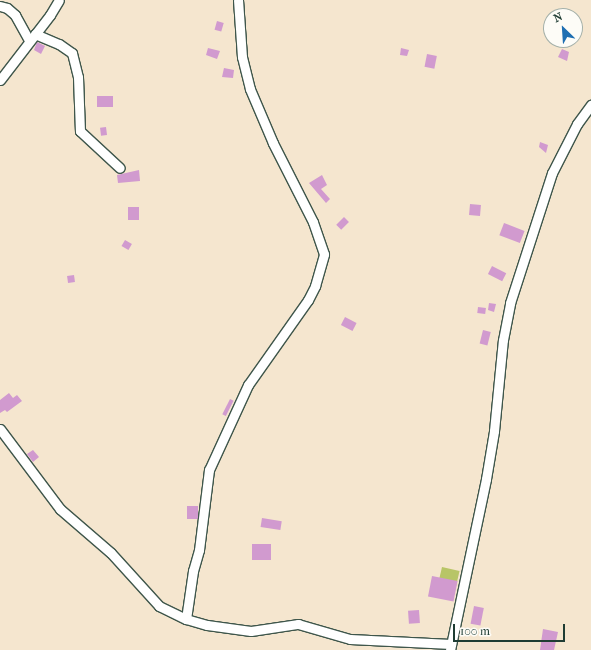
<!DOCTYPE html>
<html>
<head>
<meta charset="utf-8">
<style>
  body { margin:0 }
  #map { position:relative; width:591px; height:650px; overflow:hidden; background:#f5e6cf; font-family:"IM FELL French Canon",serif }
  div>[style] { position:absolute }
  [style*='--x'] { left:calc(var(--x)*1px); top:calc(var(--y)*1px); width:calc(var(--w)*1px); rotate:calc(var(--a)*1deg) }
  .green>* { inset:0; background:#b8c567; transform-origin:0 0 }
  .building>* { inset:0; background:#d19acf; transform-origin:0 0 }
  .roads { filter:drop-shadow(1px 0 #3f564b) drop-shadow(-1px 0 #3f564b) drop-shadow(0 1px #3f564b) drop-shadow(0 -1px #3f564b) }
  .minor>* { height:9px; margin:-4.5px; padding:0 4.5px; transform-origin:4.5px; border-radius:4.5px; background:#fff }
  span { translate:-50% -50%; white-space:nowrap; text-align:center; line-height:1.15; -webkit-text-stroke:4px #fdfcf7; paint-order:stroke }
  .north { position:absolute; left:543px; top:8px; width:40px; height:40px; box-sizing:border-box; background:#fdfcf7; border:1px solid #a4b0a9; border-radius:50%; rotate:335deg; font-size:11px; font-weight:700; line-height:16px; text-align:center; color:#1f3d34 }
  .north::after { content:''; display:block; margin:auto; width:14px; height:18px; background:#1f6fb2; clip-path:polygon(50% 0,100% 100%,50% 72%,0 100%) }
  .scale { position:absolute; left:453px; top:624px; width:112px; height:18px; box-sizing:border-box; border:2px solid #1f3d34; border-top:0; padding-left:5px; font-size:12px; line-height:14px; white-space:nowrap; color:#1f3d34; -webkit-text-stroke:3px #fdfcf7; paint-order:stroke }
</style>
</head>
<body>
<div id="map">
  <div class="green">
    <div style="left:442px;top:567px;width:18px;height:30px;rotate:13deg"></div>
  </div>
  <div class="building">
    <div style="left:217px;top:21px;width:7px;height:9px;rotate:16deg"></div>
    <div style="clip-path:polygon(37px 42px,45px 46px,41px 54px,34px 50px)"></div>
    <div style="clip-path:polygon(208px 48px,220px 51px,217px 59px,206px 55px)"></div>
    <div style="clip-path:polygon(401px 48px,409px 50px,407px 56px,400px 55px)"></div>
    <div style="clip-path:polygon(562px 49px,569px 52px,567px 61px,558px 57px)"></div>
    <div style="left:427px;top:54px;width:10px;height:13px;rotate:11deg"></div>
    <div style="clip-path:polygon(224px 68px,234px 70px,233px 78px,222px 77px)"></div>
    <div style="left:113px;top:96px;width:11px;height:16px;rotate:90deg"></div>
    <div style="left:106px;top:127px;width:8px;height:6px;rotate:83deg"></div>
    <div style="clip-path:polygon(540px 142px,548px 145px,546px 153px,539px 147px)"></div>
    <div style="clip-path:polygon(139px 170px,140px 181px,118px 183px,117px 175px)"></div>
    <div style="clip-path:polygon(322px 175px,327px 185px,321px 189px,330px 199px,326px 203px,309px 183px)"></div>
    <div style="left:470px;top:204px;width:11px;height:11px;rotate:5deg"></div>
    <div style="left:139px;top:207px;width:13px;height:11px;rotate:90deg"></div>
    <div style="left:344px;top:217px;width:7px;height:11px;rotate:45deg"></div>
    <div style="left:504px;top:223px;width:22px;height:13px;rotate:21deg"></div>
    <div style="left:125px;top:240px;width:8px;height:7px;rotate:30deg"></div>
    <div style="left:492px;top:266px;width:16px;height:9px;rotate:27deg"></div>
    <div style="left:74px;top:275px;width:7px;height:7px;rotate:82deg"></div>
    <div style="clip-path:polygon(489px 303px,496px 304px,494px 312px,488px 310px)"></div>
    <div style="left:478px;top:307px;width:8px;height:6px;rotate:7deg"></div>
    <div style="left:345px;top:317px;width:13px;height:9px;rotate:27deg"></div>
    <div style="left:483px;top:330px;width:8px;height:14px;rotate:14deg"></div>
    <div style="clip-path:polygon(9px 393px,13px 398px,17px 395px,22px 401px,7px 412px,5px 410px,0 413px,0 400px)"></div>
    <div style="left:230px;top:399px;width:4px;height:17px;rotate:27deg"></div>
    <div style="clip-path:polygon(33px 450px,39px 457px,33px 462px,27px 454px)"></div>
    <div style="left:187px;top:506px;width:11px;height:13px"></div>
    <div style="left:262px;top:518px;width:20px;height:9px;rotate:9deg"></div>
    <div style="left:271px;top:544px;width:16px;height:19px;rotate:90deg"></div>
    <div style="left:432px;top:576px;width:26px;height:21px;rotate:11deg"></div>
    <div style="left:474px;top:606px;width:10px;height:18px;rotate:11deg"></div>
    <div style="left:419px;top:610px;width:13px;height:11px;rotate:86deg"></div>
    <div style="clip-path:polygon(543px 629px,558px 632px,554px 650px,540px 650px)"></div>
  </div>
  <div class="roads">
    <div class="minor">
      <div style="--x:0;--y:6;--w:7;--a:16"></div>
      <div style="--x:7;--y:8;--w:11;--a:41"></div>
      <div style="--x:15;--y:15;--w:29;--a:61"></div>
      <div style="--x:35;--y:34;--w:26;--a:23"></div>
      <div style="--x:59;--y:44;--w:16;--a:35"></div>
      <div style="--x:72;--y:53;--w:25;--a:76"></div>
      <div style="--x:78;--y:77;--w:54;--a:87.9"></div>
      <div style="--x:80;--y:131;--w:54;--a:42.8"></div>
      <div style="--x:0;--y:80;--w:82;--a:-52.4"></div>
      <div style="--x:50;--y:15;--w:17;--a:-59"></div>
      <div style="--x:0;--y:429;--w:100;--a:53.1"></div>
      <div style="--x:60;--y:509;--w:67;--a:40.8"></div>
      <div style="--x:111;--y:553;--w:72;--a:47.8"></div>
      <div style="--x:159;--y:606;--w:30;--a:26"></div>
      <div style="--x:186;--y:619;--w:22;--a:16"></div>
      <div style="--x:207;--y:625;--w:44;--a:7.8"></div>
      <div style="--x:251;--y:631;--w:48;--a:-8.5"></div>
      <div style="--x:298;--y:624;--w:54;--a:16.1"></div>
      <div style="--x:350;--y:639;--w:101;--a:2.8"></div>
      <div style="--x:186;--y:619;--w:49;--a:-81.7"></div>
      <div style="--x:193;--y:571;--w:22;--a:-74"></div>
      <div style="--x:199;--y:550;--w:81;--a:-82.9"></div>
      <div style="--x:209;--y:470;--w:94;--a:-65.4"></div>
      <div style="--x:248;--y:385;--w:104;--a:-54.8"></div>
      <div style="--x:308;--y:300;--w:16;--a:-63"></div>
      <div style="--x:315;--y:286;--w:33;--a:-74"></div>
      <div style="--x:324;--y:254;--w:34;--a:-109"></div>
      <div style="--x:313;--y:222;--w:89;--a:-116.9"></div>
      <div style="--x:273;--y:143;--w:59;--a:-113.1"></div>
      <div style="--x:250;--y:89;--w:33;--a:-104"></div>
      <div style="--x:242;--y:57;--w:57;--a:-94"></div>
      <div style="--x:450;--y:650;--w:175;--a:-78.1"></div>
      <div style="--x:486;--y:479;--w:49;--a:-80.5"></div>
      <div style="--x:494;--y:431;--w:91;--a:-84.4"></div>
      <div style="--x:503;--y:340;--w:38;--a:-79"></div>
      <div style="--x:510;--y:303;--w:137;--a:-72.1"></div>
      <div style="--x:552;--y:173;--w:55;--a:-63"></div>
      <div style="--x:577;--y:124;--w:24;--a:-54"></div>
    </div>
  </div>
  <div class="north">N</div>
  <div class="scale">100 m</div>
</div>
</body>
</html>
